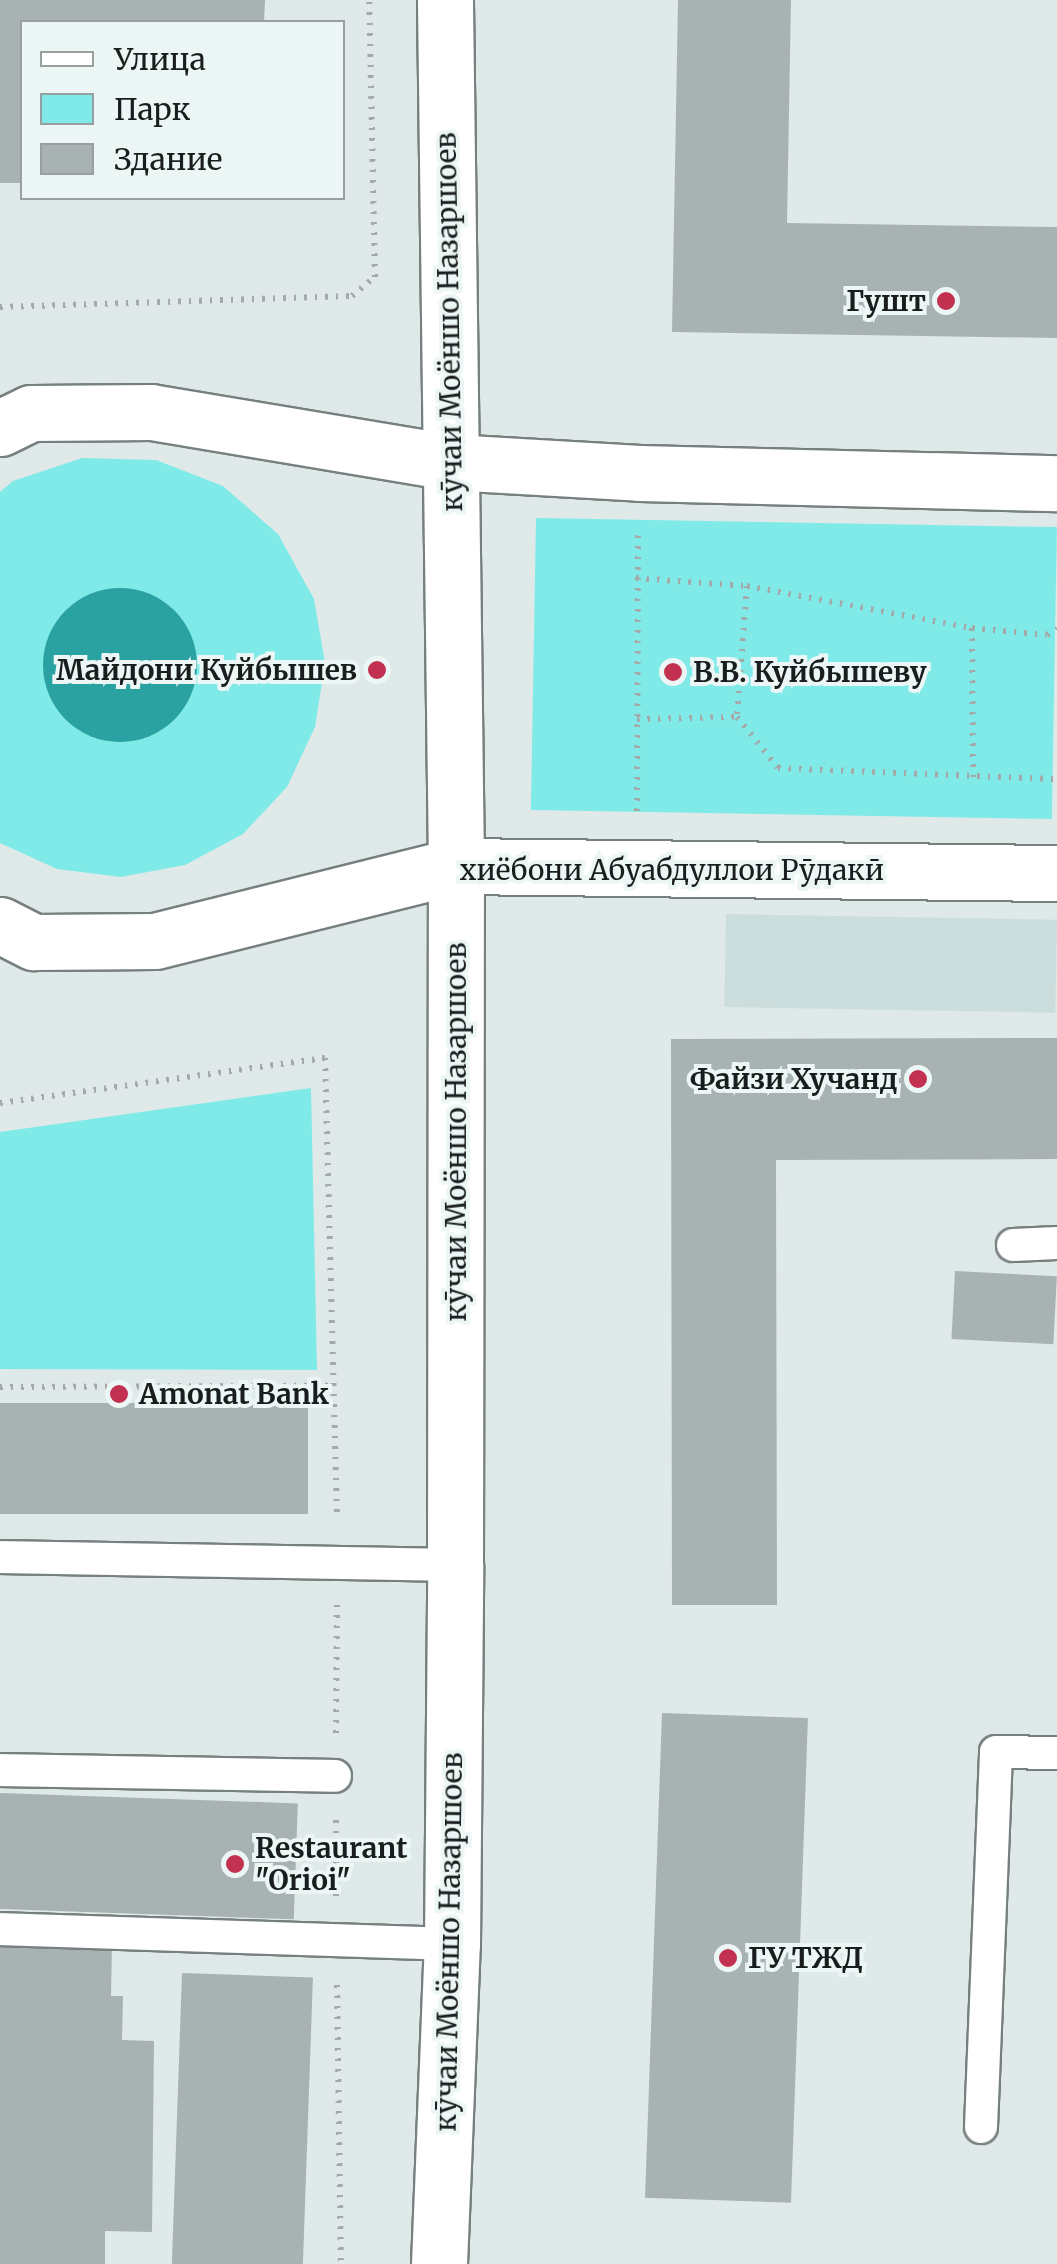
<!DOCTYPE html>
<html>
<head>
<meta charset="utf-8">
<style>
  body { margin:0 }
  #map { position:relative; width:1057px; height:2264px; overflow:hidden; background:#dfe9e8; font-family:Merriweather,serif }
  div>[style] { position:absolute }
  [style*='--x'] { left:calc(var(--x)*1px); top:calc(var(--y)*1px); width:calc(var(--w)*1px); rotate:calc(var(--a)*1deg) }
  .built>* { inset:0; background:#cbdedd; transform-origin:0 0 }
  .green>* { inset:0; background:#7feae8; transform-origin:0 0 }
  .water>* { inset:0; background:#2aa2a1 }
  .round { border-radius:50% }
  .building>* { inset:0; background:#a8b2b2; transform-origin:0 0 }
  .path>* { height:6px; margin-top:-3px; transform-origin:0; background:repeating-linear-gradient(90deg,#a3abaa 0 2.5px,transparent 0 10.5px) }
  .roads { filter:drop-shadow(2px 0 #778080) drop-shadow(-2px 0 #778080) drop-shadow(0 2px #778080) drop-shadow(0 -2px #778080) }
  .service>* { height:32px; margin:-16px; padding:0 16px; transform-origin:16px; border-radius:16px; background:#fff }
  .minor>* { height:55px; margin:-27.5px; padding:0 27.5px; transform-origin:27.5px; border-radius:27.5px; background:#fff }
  .dots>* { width:28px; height:28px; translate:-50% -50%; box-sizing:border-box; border:5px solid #ecf6f5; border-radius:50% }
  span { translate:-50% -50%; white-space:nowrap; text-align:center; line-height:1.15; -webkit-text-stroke:8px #ecf6f5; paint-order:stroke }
  .poi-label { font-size:28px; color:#1a1d1d; font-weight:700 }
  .right { translate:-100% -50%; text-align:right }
  .left { translate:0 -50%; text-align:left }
  .street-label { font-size:28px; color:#1a1d1d }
  .legend { position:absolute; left:20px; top:20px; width:325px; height:180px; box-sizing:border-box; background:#ecf6f5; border:2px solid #989f9f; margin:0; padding:12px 18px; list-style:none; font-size:30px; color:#1a1d1d }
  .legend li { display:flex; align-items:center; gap:20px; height:50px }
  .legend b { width:50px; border:2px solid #989f9f }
</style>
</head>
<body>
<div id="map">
  <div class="built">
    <div style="left:726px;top:914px;width:331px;height:93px;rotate:1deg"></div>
  </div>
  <div class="green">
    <div style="clip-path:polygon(82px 458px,156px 460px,223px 486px,278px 534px,314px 599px,325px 663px,315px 727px,287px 787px,243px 834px,185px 865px,121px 877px,57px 869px,0 843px,0 492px,13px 481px)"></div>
    <div style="left:536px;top:518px;width:521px;height:292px;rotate:1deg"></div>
    <div style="clip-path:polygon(311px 1088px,317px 1370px,0 1369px,0 1132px)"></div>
  </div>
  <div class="water">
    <div class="round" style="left:43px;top:588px;width:154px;height:154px"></div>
  </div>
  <div class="building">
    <div style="clip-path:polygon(0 0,265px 0,264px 22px,22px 22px,22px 183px,0 183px)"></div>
    <div style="clip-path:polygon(678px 0,791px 0,787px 223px,1057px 227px,1057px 338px,672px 332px)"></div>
    <div style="clip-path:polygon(1057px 1038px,1057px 1159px,776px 1160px,777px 1605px,672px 1605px,671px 1039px)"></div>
    <div style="left:955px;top:1271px;width:102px;height:68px;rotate:3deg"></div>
    <div style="left:0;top:1403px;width:308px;height:111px"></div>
    <div style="left:662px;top:1713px;width:146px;height:485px;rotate:2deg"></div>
    <div style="left:0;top:1793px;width:298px;height:116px;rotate:2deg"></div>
    <div style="clip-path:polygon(0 1942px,112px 1944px,111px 1996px,123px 1996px,122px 2040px,154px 2041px,152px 2232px,105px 2231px,105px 2264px,0 2264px)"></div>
    <div style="left:182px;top:1973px;width:131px;height:291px;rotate:2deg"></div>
  </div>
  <div class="path">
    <div style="--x:0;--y:307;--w:352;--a:-1.8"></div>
    <div style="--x:352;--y:296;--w:30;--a:-40"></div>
    <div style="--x:375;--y:277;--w:277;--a:-91.2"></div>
    <div style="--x:636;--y:578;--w:111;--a:4.1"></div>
    <div style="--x:747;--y:586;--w:131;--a:94.4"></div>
    <div style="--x:747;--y:586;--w:229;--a:10.6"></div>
    <div style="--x:972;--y:628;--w:75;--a:5.3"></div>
    <div style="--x:1047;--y:635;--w:12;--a:-31"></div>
    <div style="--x:972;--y:628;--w:149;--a:89.6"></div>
    <div style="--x:637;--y:719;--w:100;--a:-1.1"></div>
    <div style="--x:737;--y:717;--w:65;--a:51.2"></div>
    <div style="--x:778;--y:768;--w:279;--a:2.3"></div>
    <div style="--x:637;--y:811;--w:282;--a:-89.8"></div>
    <div style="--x:0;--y:1103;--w:328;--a:-7.9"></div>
    <div style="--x:325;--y:1058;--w:460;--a:88.5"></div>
    <div style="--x:0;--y:1387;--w:333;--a:-0.2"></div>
    <div style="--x:336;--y:1733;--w:128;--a:-89.6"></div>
    <div style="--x:336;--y:1820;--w:78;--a:90"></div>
    <div style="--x:337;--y:1985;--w:279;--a:89.2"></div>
  </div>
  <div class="roads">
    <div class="service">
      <div style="--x:1013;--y:1245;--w:44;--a:-2.6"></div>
      <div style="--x:0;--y:1557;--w:455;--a:1"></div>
      <div style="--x:0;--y:1770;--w:335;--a:1"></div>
      <div style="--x:0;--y:1929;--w:452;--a:1.9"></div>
      <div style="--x:981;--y:2127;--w:375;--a:-87.7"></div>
      <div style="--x:996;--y:1752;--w:61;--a:0.9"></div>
    </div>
    <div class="minor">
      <div style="--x:0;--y:428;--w:34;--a:-26"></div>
      <div style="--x:31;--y:413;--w:120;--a:-0.5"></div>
      <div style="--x:151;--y:412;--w:304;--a:9.5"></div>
      <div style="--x:451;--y:462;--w:189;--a:3.3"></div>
      <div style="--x:640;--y:473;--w:417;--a:1.4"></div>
      <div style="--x:0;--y:925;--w:38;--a:27"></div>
      <div style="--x:34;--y:942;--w:121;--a:-0.5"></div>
      <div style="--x:155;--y:941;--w:310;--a:-14"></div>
      <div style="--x:456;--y:866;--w:601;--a:0.67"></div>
      <div style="--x:439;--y:2264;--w:320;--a:-87.7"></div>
      <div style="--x:452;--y:1944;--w:379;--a:-89.5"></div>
      <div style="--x:455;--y:1565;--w:699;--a:-89.92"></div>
      <div style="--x:456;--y:866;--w:866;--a:-90.73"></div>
    </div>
  </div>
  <div class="dots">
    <div style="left:946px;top:301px;background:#c23250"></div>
    <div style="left:377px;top:670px;background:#c23250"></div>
    <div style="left:673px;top:672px;background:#c23250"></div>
    <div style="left:918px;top:1079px;background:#c23250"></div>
    <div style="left:119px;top:1394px;background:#c23250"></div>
    <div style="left:235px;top:1864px;background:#c23250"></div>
    <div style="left:728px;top:1958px;background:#c23250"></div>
  </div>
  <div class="poi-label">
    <span class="right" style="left:926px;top:301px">Гушт</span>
    <span class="right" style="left:357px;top:670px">Майдони Куйбышев</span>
    <span class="left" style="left:693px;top:672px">В.В. Куйбышеву</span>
    <span class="right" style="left:898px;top:1079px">Файзи Хучанд</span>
    <span class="left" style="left:139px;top:1394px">Amonat Bank</span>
    <span class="left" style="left:255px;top:1864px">Restaurant<br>"Orioi"</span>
    <span class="left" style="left:748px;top:1958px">ГУ ТЖД</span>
  </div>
  <div class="street-label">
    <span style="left:449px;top:322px;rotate:-91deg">кӯчаи Моёншо Назаршоев</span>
    <span style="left:672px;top:870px">хиёбони Абуабдуллои Рӯдакӣ</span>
    <span style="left:456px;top:1132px;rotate:-90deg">кӯчаи Моёншо Назаршоев</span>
    <span style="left:449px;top:1942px;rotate:-89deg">кӯчаи Моёншо Назаршоев</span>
  </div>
  <ul class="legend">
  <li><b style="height:12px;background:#fff"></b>Улица</li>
  <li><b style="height:28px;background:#7feae8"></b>Парк</li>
  <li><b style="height:28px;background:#a8b2b2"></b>Здание</li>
  </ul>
</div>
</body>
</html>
